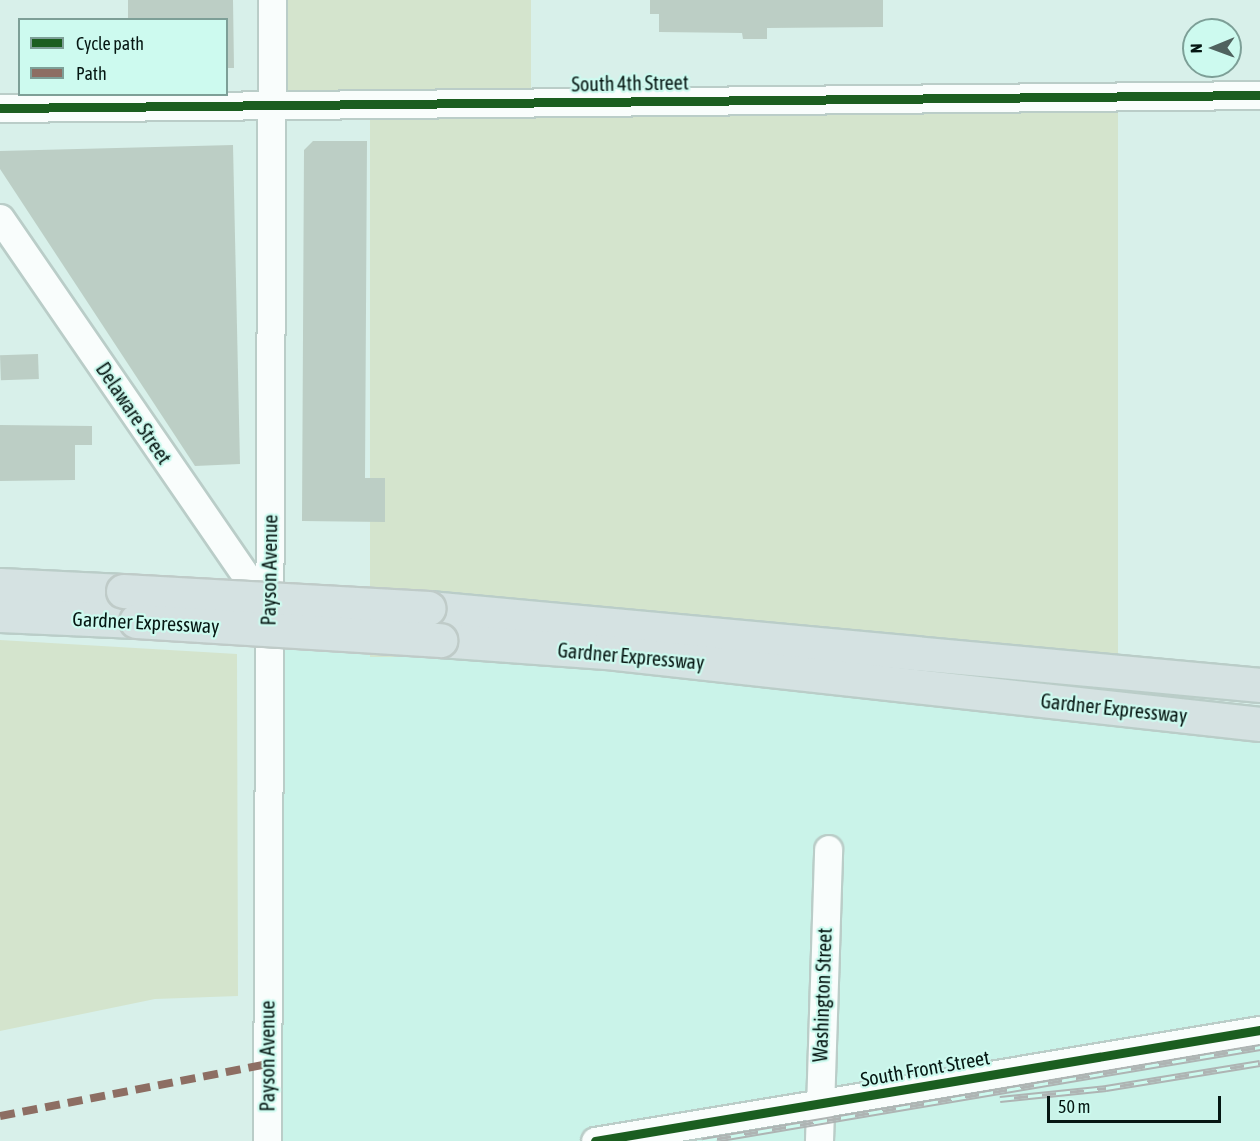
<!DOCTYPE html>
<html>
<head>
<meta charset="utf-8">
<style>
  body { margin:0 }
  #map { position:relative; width:1260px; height:1141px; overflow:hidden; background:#d8f0ea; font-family:"Asap Condensed",sans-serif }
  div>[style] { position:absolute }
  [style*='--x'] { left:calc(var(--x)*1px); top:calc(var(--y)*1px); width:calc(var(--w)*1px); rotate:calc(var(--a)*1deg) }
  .built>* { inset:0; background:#caf3e9 }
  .green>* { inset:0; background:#d4e4cd; transform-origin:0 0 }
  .building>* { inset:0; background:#bccec5; transform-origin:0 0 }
  .roads { filter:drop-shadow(2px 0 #bacdc8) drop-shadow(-2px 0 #bacdc8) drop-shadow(0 2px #bacdc8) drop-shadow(0 -2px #bacdc8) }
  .minor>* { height:27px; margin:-13.5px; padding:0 13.5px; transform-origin:13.5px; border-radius:13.5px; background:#f9fdfc }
  .major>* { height:33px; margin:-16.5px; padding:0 16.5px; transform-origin:16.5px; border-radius:16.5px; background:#d5e2e2 }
  .rail>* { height:7px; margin-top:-3.5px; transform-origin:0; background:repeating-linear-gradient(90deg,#cdfaef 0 14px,#aeb4b3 0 28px); box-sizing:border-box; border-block:2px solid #aeb4b3 }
  .bridges { filter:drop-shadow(2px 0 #bfcbc8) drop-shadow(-2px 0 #bfcbc8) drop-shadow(0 2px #bfcbc8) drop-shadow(0 -2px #bfcbc8) }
  .major-bridge>* { height:33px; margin:-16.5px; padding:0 16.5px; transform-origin:16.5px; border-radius:16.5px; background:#d5e2e2 }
  .quiet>* { height:8px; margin-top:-4px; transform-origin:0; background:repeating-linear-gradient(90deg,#8d6e63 0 15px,transparent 0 23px) }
  .cycleway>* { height:9px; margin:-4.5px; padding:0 4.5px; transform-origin:4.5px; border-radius:4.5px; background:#1b5e20 }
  span { translate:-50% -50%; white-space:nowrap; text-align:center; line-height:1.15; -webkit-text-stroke:4.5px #cdfaef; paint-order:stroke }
  .street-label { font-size:20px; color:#051612 }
  .legend { position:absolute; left:18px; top:18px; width:210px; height:78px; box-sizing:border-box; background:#cdfaef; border:2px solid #7d9f97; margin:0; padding:8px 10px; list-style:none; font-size:18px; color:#051612 }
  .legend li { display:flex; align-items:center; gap:12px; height:30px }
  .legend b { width:30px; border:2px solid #7d9f97 }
  .north { position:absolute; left:1182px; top:18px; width:60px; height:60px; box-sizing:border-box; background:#cdfaef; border:2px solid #7d9f97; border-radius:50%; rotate:269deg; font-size:16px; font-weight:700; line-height:24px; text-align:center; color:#051612 }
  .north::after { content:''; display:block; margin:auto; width:21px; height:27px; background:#4f625e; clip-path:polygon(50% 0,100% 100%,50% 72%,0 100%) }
  .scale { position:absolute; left:1047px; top:1096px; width:174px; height:27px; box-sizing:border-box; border:3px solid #051612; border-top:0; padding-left:8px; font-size:18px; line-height:21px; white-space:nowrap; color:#051612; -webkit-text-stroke:4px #cdfaef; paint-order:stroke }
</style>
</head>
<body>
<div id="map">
  <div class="built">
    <div style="clip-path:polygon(268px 608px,1260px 724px,1260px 1141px,267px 1141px)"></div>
  </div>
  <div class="green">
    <div style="left:283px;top:0;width:248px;height:93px"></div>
    <div style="left:1118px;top:112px;width:545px;height:748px;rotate:90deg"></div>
    <div style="clip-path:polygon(0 640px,237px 654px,238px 996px,155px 999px,0 1031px)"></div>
  </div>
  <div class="building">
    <div style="clip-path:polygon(128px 0,233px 0,234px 68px,226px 68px,226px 20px,128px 20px)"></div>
    <div style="clip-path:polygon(650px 0,883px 0,883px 27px,767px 28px,767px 39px,743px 39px,742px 33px,659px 32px,659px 14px,650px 14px)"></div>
    <div style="clip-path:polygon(313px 141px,367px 141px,365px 478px,385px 478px,385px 522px,302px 521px,304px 150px)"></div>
    <div style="clip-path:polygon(233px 145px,240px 464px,195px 466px,0 169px,0 151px)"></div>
    <div style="left:38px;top:354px;width:25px;height:38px;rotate:88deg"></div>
    <div style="clip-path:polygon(0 425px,92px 426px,92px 445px,75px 445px,75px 480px,0 481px)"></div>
  </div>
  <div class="roads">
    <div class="minor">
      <div style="--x:0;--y:108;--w:1260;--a:-0.59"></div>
      <div style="--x:0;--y:218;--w:473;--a:55.5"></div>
      <div style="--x:267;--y:1141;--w:1141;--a:-89.75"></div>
      <div style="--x:595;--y:1141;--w:674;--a:-9.48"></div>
      <div style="--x:819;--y:1141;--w:292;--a:-88.2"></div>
    </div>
    <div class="major">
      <div style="--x:0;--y:585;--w:123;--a:2.8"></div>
      <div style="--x:429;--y:608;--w:835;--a:5.29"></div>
      <div style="--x:0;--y:615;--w:136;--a:2.5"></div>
      <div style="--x:440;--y:640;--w:176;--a:4.2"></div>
      <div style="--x:616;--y:653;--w:648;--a:6.29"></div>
    </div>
  </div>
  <div class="rail">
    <div style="--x:1000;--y:1099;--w:107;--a:-5.9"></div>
    <div style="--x:1106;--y:1088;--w:156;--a:-9.2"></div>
    <div style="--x:703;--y:1141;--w:565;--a:-9.58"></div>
  </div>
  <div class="bridges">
    <div class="major-bridge">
      <div style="--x:123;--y:591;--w:306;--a:3.2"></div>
      <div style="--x:136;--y:621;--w:305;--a:3.6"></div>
    </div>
  </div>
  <div class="quiet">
    <div style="--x:0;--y:1116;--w:272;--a:-11"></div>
  </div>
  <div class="cycleway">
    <div style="--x:0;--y:108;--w:1260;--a:-0.59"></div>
    <div style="--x:595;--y:1141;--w:674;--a:-9.48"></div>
  </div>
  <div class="street-label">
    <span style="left:630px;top:83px;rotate:-1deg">South 4th Street</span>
    <span style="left:134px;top:413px;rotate:56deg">Delaware Street</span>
    <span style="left:269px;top:570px;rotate:-89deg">Payson Avenue</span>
    <span style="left:146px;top:622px;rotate:3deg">Gardner Expressway</span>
    <span style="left:631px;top:656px;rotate:5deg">Gardner Expressway</span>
    <span style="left:1114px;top:708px;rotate:6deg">Gardner Expressway</span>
    <span style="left:822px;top:995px;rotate:-88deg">Washington Street</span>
    <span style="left:267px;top:1056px;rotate:-90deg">Payson Avenue</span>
    <span style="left:925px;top:1068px;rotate:-10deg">South Front Street</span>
  </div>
  <ul class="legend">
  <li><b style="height:8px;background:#1b5e20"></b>Cycle path</li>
  <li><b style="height:8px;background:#8d6e63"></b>Path</li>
  </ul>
  <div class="north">N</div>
  <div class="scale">50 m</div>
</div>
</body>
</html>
